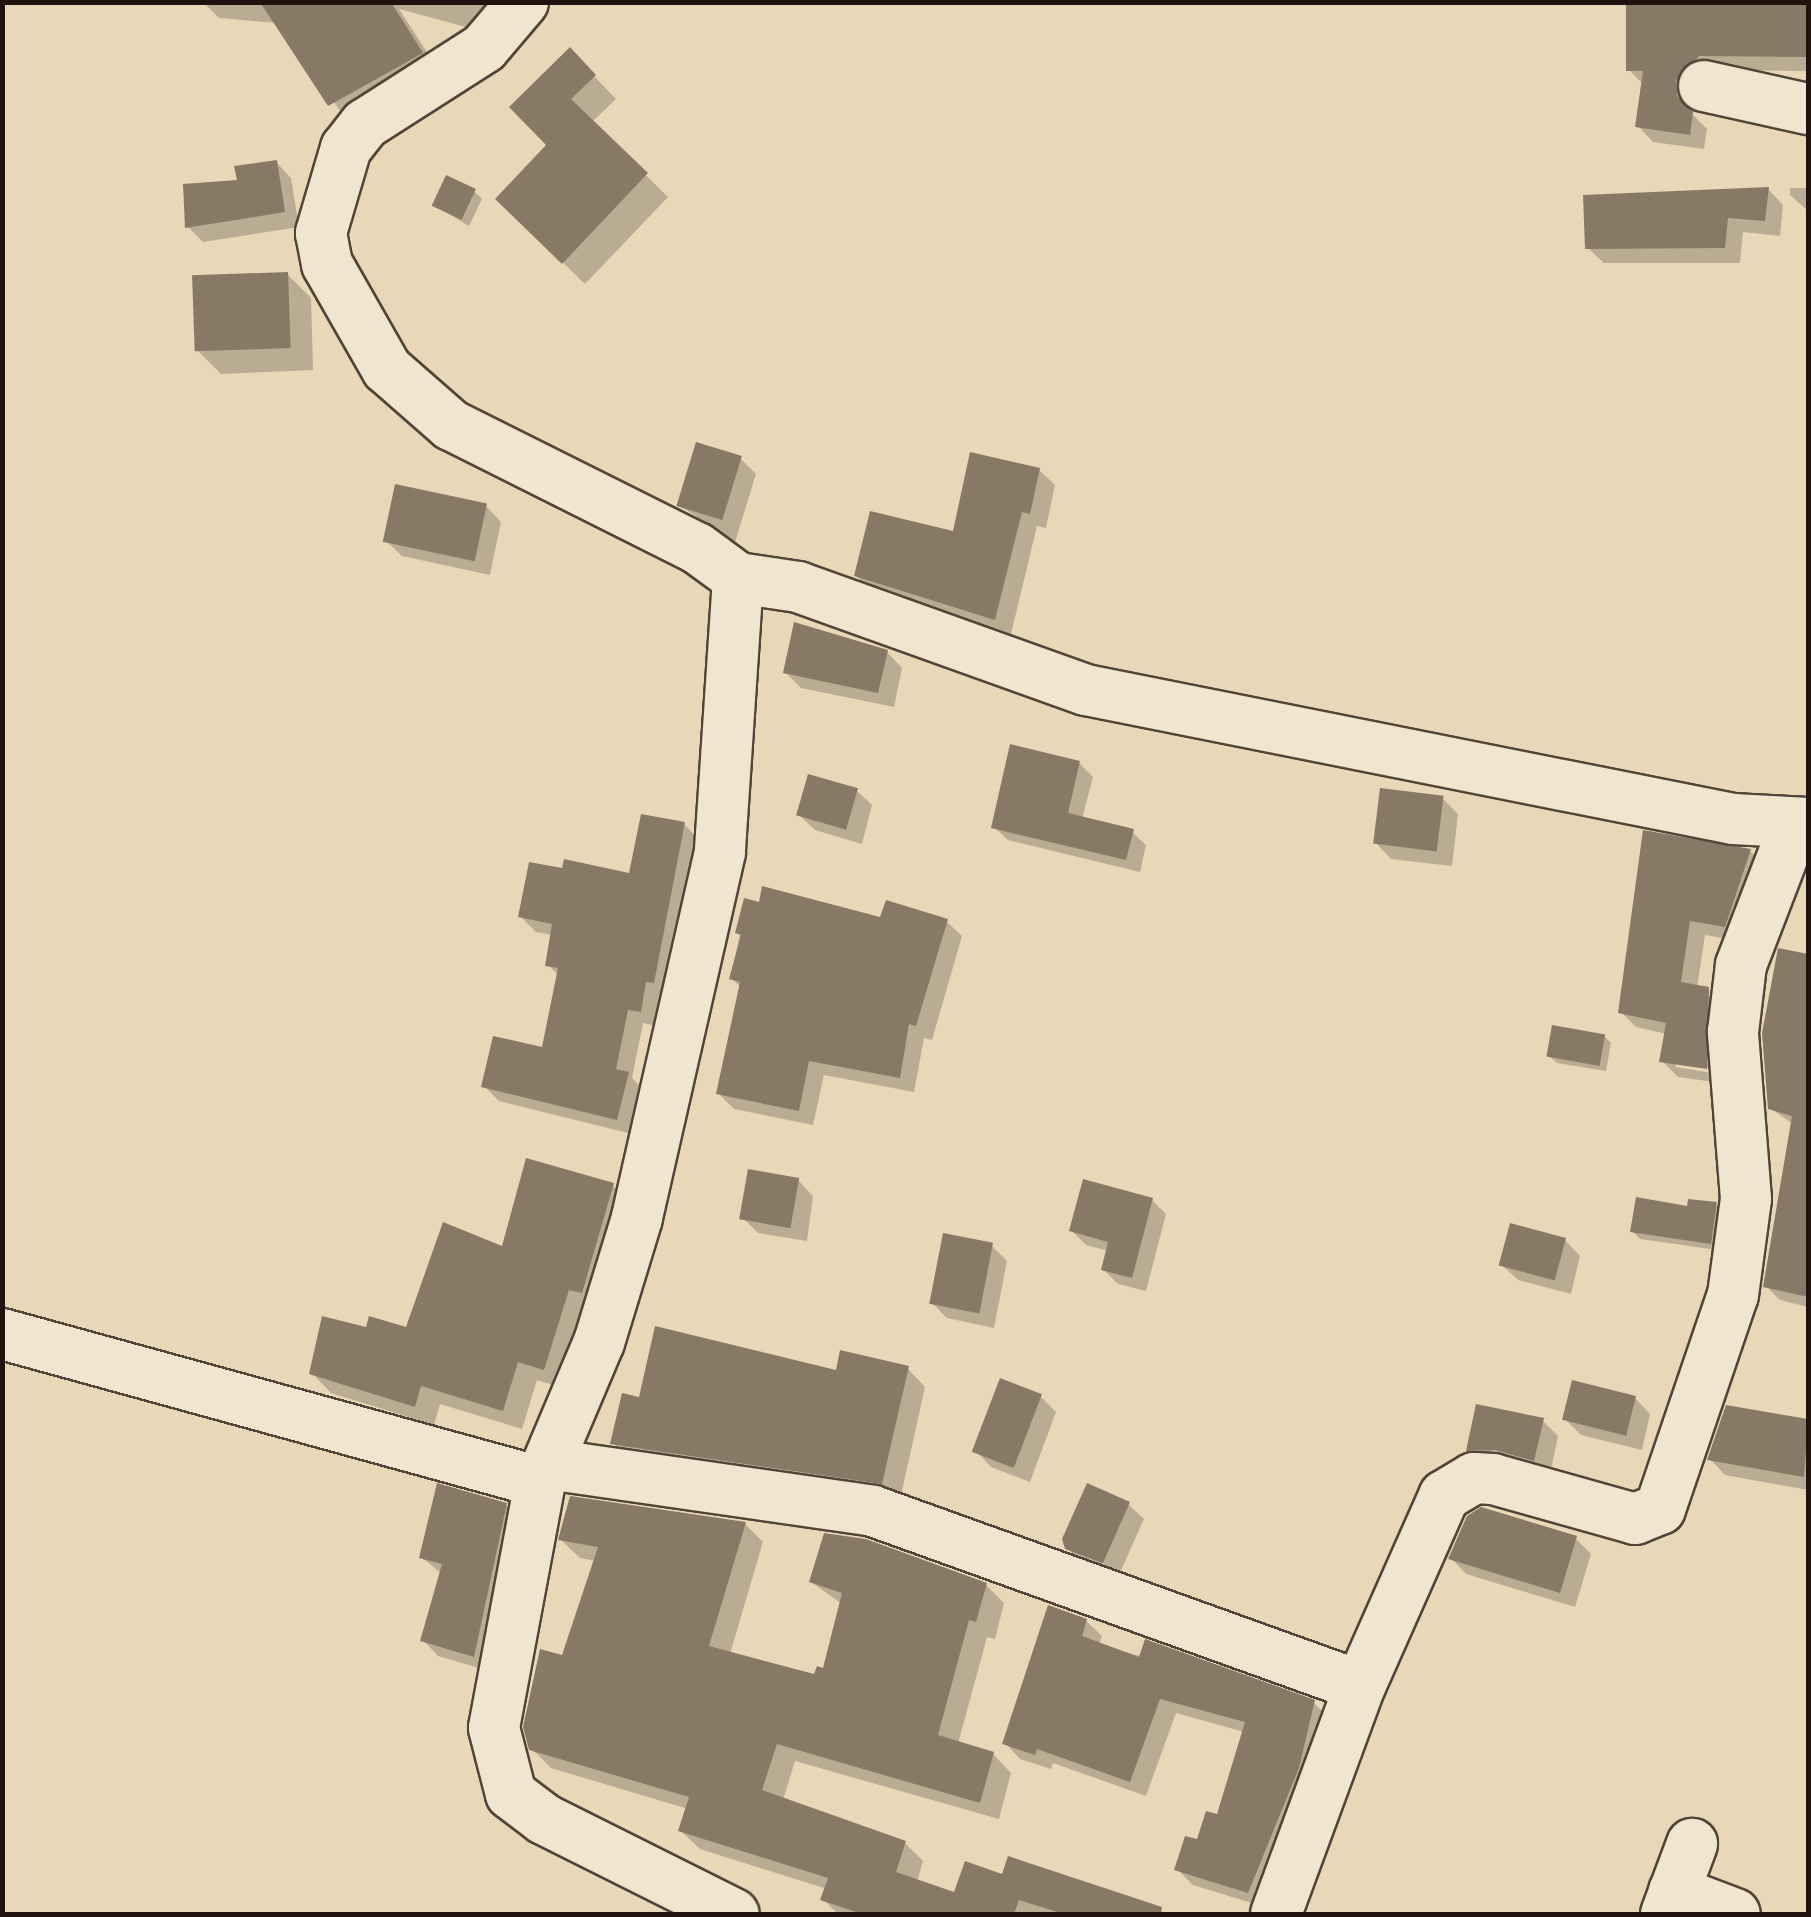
<!DOCTYPE html>
<html>
<head>
<meta charset="utf-8">
<style>
  body { margin:0 }
  #map { position:relative; width:1811px; height:1917px; overflow:hidden; background:#e8d8b7; font-family:"Libre Bodoni",serif }
  div>[style] { position:absolute }
  [style*='--x'] { left:calc(var(--x)*1px); top:calc(var(--y)*1px); width:calc(var(--w)*1px); rotate:calc(var(--a)*1deg) }
  .shadow>* { inset:0; background:#0003 }
  .building>* { inset:0; background:#887966; transform-origin:0 0 }
  .roads { filter:drop-shadow(2px 0 #524438) drop-shadow(-2px 0 #524438) drop-shadow(0 2px #524438) drop-shadow(0 -2px #524438) }
  .minor>* { height:50px; margin:-25px; padding:0 25px; transform-origin:25px; border-radius:25px; background:#f0e6d0 }
  span { translate:-50% -50%; white-space:nowrap; text-align:center; line-height:1.15; -webkit-text-stroke:10px #f0e6d0; paint-order:stroke }
  .frame { position:absolute; inset:0; border:5px solid #20120e; pointer-events:none }
</style>
</head>
<body>
<div id="map">
  <div class="shadow">
    <div style="clip-path:polygon(203px 2px,520px 2px,492px 34px,399px 9px,440px 72px,349px 123px,277px 23px,219px 18px)"></div>
    <div style="clip-path:polygon(1653px 2px,1808px 2px,1808px 71px,1715px 70px,1690px 97px,1691px 113px,1707px 129px,1704px 149px,1653px 142px,1638px 126px,1644px 85px,1629px 70px)"></div>
    <div style="clip-path:polygon(570px 51px,616px 99px,592px 122px,668px 197px,585px 284px,498px 199px,549px 145px)"></div>
    <div style="clip-path:polygon(276px 162px,291px 178px,299px 227px,203px 242px,188px 227px,240px 182px)"></div>
    <div style="clip-path:polygon(1790px 188px,1808px 188px,1808px 211px,1790px 195px)"></div>
    <div style="clip-path:polygon(1768px 189px,1783px 205px,1780px 236px,1743px 232px,1740px 263px,1604px 263px,1588px 248px)"></div>
    <div style="clip-path:polygon(475px 192px,482px 199px,469px 226px,434px 205px)"></div>
    <div style="clip-path:polygon(287px 274px,311px 298px,313px 370px,221px 374px,198px 351px)"></div>
    <div style="clip-path:polygon(741px 459px,756px 474px,735px 542px,679px 505px)"></div>
    <div style="clip-path:polygon(1039px 470px,1055px 485px,1046px 528px,1037px 526px,1011px 634px,872px 591px,856px 576px,955px 534px)"></div>
    <div style="clip-path:polygon(486px 506px,501px 522px,490px 575px,402px 556px,386px 541px)"></div>
    <div style="clip-path:polygon(887px 652px,902px 668px,894px 707px,801px 688px,785px 672px)"></div>
    <div style="clip-path:polygon(1079px 763px,1093px 777px,1082px 819px,1132px 832px,1146px 845px,1140px 872px,1008px 840px,994px 827px)"></div>
    <div style="clip-path:polygon(856px 790px,872px 805px,862px 844px,815px 830px,799px 815px)"></div>
    <div style="clip-path:polygon(1442px 798px,1458px 814px,1452px 866px,1391px 859px,1376px 843px)"></div>
    <div style="clip-path:polygon(684px 824px,699px 840px,669px 997px,661px 996px,656px 1026px,643px 1023px,632px 1078px,643px 1089px,632px 1134px,499px 1101px,484px 1086px,544px 1050px,559px 976px,548px 965px,552px 935px,536px 932px,520px 916px,631px 876px)"></div>
    <div style="clip-path:polygon(evenodd,1645px 833px,1750px 851px,1766px 867px,1740px 941px,1705px 935px,1697px 988px,1724px 1005px,1722px 1083px,1678px 1077px,1662px 1061px,1667px 1034px,1636px 1027px,1621px 1012px,1645px 833px,1676px 1062px,1720px 1069px,1719px 1074px,1676px 1067px,1676px 1062px)"></div>
    <div style="clip-path:polygon(746px 902px,882px 920px,946px 921px,962px 936px,932px 1040px,924px 1038px,914px 1092px,824px 1075px,813px 1125px,734px 1109px,718px 1093px,742px 988px,731px 978px)"></div>
    <div style="clip-path:polygon(1780px 951px,1808px 957px,1808px 1307px,1780px 1300px,1766px 1286px,1793px 1124px,1770px 1108px)"></div>
    <div style="clip-path:polygon(1604px 1036px,1611px 1043px,1606px 1071px,1557px 1063px,1549px 1056px)"></div>
    <div style="clip-path:polygon(798px 1180px,813px 1196px,807px 1241px,758px 1233px,743px 1218px)"></div>
    <div style="clip-path:polygon(612px 1185px,632px 1204px,563px 1388px,537px 1380px,522px 1429px,440px 1404px,434px 1425px,331px 1393px,312px 1373px,368px 1330px,407px 1330px,503px 1249px)"></div>
    <div style="clip-path:polygon(1152px 1200px,1166px 1214px,1146px 1291px,1118px 1284px,1104px 1270px,1109px 1251px,1086px 1245px,1072px 1231px)"></div>
    <div style="clip-path:polygon(1715px 1205px,1723px 1212px,1717px 1250px,1640px 1239px,1633px 1232px)"></div>
    <div style="clip-path:polygon(1565px 1240px,1580px 1256px,1571px 1294px,1518px 1280px,1502px 1265px)"></div>
    <div style="clip-path:polygon(991px 1245px,1007px 1261px,994px 1328px,947px 1318px,932px 1303px)"></div>
    <div style="clip-path:polygon(908px 1369px,925px 1387px,900px 1500px,631px 1461px,613px 1443px,838px 1373px)"></div>
    <div style="clip-path:polygon(1040px 1396px,1056px 1412px,1030px 1482px,991px 1467px,976px 1451px)"></div>
    <div style="clip-path:polygon(1635px 1398px,1650px 1414px,1642px 1450px,1581px 1435px,1565px 1419px)"></div>
    <div style="clip-path:polygon(1728px 1408px,1808px 1422px,1808px 1490px,1725px 1475px,1710px 1459px)"></div>
    <div style="clip-path:polygon(1542px 1420px,1558px 1436px,1550px 1475px,1484px 1466px,1469px 1451px)"></div>
    <div style="clip-path:polygon(1128px 1504px,1144px 1519px,1118px 1577px,1083px 1564px,1067px 1548px)"></div>
    <div style="clip-path:polygon(506px 1505px,521px 1521px,489px 1671px,438px 1656px,423px 1640px,442px 1574px,421px 1557px)"></div>
    <div style="clip-path:polygon(745px 1524px,763px 1542px,730px 1654px,816px 1677px,825px 1671px,842px 1604px,811px 1582px,986px 1585px,1004px 1603px,995px 1639px,987px 1637px,958px 1744px,993px 1754px,1011px 1773px,999px 1819px,795px 1761px,783px 1800px,905px 1843px,923px 1861px,917px 1882px,956px 1895px,1004px 1878px,1147px 1905px,1156px 1914px,838px 1914px,823px 1899px,827px 1889px,700px 1849px,681px 1831px,688px 1809px,551px 1768px,532px 1749px,596px 1561px,580px 1558px,561px 1540px)"></div>
    <div style="clip-path:polygon(1576px 1539px,1591px 1554px,1575px 1607px,1466px 1574px,1451px 1558px)"></div>
    <div style="clip-path:polygon(1086px 1621px,1102px 1636px,1099px 1645px,1314px 1703px,1329px 1718px,1268px 1908px,1193px 1885px,1177px 1869px,1218px 1818px,1244px 1732px,1176px 1713px,1146px 1796px,1053px 1763px,1051px 1769px,1020px 1759px,1005px 1743px)"></div>
  </div>
  <div class="building">
    <div style="clip-path:polygon(260px 2px,391px 2px,423px 53px,328px 106px)"></div>
    <div style="clip-path:polygon(1626px 2px,1808px 2px,1808px 57px,1699px 56px,1676px 81px,1677px 96px,1693px 112px,1690px 135px,1635px 127px,1643px 71px,1626px 71px)"></div>
    <div style="clip-path:polygon(570px 47px,596px 75px,571px 99px,648px 173px,562px 264px,495px 199px,546px 145px,509px 107px)"></div>
    <div style="clip-path:polygon(277px 160px,285px 212px,185px 228px,183px 184px,237px 180px,234px 166px)"></div>
    <div style="left:446px;top:175px;width:33px;height:34px;rotate:25deg"></div>
    <div style="clip-path:polygon(1769px 187px,1765px 221px,1728px 218px,1725px 248px,1585px 249px,1583px 195px)"></div>
    <div style="left:288px;top:272px;width:76px;height:96px;rotate:88deg"></div>
    <div style="left:696px;top:442px;width:48px;height:67px;rotate:17deg"></div>
    <div style="clip-path:polygon(970px 452px,1040px 468px,1030px 514px,1022px 512px,995px 620px,854px 576px,870px 511px,953px 531px)"></div>
    <div style="left:395px;top:484px;width:94px;height:59px;rotate:12deg"></div>
    <div style="clip-path:polygon(794px 622px,888px 650px,878px 693px,783px 673px)"></div>
    <div style="clip-path:polygon(1010px 744px,1080px 761px,1068px 813px,1134px 829px,1126px 860px,991px 828px)"></div>
    <div style="left:808px;top:774px;width:52px;height:43px;rotate:16deg"></div>
    <div style="left:1380px;top:788px;width:64px;height:56px;rotate:7deg"></div>
    <div style="clip-path:polygon(641px 814px,685px 822px,654px 983px,646px 982px,641px 1012px,628px 1010px,616px 1069px,629px 1072px,617px 1120px,481px 1087px,493px 1036px,542px 1047px,558px 968px,545px 966px,552px 924px,518px 917px,529px 862px,562px 868px,564px 859px,629px 873px)"></div>
    <div style="clip-path:polygon(1643px 830px,1751px 849px,1725px 927px,1690px 921px,1681px 982px,1709px 987px,1707px 1069px,1659px 1062px,1666px 1023px,1618px 1013px)"></div>
    <div style="clip-path:polygon(762px 886px,880px 917px,886px 900px,948px 919px,916px 1026px,909px 1024px,900px 1078px,809px 1061px,799px 1111px,716px 1094px,740px 982px,729px 979px,741px 935px,735px 933px,744px 898px,759px 902px)"></div>
    <div style="clip-path:polygon(1778px 948px,1808px 954px,1808px 1297px,1763px 1287px,1792px 1116px,1768px 1109px,1762px 1033px)"></div>
    <div style="left:1552px;top:1025px;width:54px;height:32px;rotate:10deg"></div>
    <div style="clip-path:polygon(526px 1158px,614px 1183px,582px 1293px,569px 1290px,544px 1370px,518px 1362px,503px 1411px,421px 1386px,415px 1407px,309px 1374px,322px 1316px,366px 1327px,369px 1316px,406px 1327px,443px 1222px,502px 1246px)"></div>
    <div style="left:748px;top:1169px;width:52px;height:51px;rotate:10deg"></div>
    <div style="clip-path:polygon(1083px 1179px,1153px 1198px,1132px 1278px,1101px 1270px,1108px 1242px,1069px 1231px)"></div>
    <div style="clip-path:polygon(1636px 1197px,1687px 1206px,1688px 1199px,1717px 1202px,1711px 1244px,1630px 1232px)"></div>
    <div style="left:1510px;top:1223px;width:58px;height:44px;rotate:15deg"></div>
    <div style="left:943px;top:1233px;width:51px;height:72px;rotate:11deg"></div>
    <div style="clip-path:polygon(655px 1326px,836px 1370px,840px 1350px,909px 1366px,882px 1484px,610px 1444px,622px 1393px,639px 1397px)"></div>
    <div style="left:1000px;top:1378px;width:45px;height:79px;rotate:21deg"></div>
    <div style="left:1572px;top:1380px;width:66px;height:41px;rotate:14deg"></div>
    <div style="clip-path:polygon(1476px 1404px,1544px 1418px,1534px 1461px,1495px 1450px,1466px 1451px)"></div>
    <div style="clip-path:polygon(1726px 1405px,1808px 1419px,1804px 1477px,1707px 1460px)"></div>
    <div style="clip-path:polygon(437px 1483px,507px 1503px,474px 1657px,420px 1641px,442px 1564px,419px 1558px)"></div>
    <div style="clip-path:polygon(1087px 1483px,1130px 1502px,1103px 1563px,1065px 1549px,1062px 1539px)"></div>
    <div style="clip-path:polygon(570px 1496px,746px 1522px,709px 1646px,814px 1674px,817px 1666px,823px 1668px,842px 1593px,809px 1582px,824px 1533px,866px 1539px,987px 1583px,976px 1622px,969px 1620px,938px 1735px,994px 1752px,980px 1803px,777px 1744px,762px 1790px,906px 1841px,896px 1872px,954px 1892px,965px 1861px,1002px 1874px,1008px 1856px,1162px 1907px,1161px 1914px,1064px 1914px,1019px 1900px,1014px 1914px,862px 1914px,820px 1900px,828px 1878px,678px 1831px,689px 1797px,529px 1750px,523px 1727px,540px 1649px,562px 1655px,598px 1547px,558px 1540px)"></div>
    <div style="clip-path:polygon(1481px 1507px,1577px 1536px,1560px 1593px,1448px 1559px,1467px 1516px)"></div>
    <div style="clip-path:polygon(1048px 1605px,1087px 1619px,1082px 1636px,1139px 1657px,1145px 1639px,1315px 1700px,1299px 1768px,1248px 1893px,1174px 1870px,1185px 1836px,1197px 1839px,1206px 1811px,1217px 1814px,1245px 1722px,1160px 1699px,1130px 1782px,1037px 1749px,1035px 1755px,1002px 1744px)"></div>
  </div>
  <div class="roads">
    <div class="minor">
      <div style="--x:523;--y:2;--w:60;--a:130.3"></div>
      <div style="--x:484;--y:48;--w:141;--a:147.4"></div>
      <div style="--x:365;--y:124;--w:31;--a:128"></div>
      <div style="--x:346;--y:148;--w:89;--a:106.4"></div>
      <div style="--x:321;--y:233;--w:32;--a:79"></div>
      <div style="--x:327;--y:264;--w:121;--a:60.3"></div>
      <div style="--x:387;--y:369;--w:85;--a:41.2"></div>
      <div style="--x:451;--y:425;--w:275;--a:26.6"></div>
      <div style="--x:697;--y:548;--w:51;--a:36.2"></div>
      <div style="--x:738;--y:578;--w:275;--a:93.8"></div>
      <div style="--x:720;--y:852;--w:375;--a:102.8"></div>
      <div style="--x:637;--y:1218;--w:130;--a:107"></div>
      <div style="--x:599;--y:1342;--w:152;--a:112.9"></div>
      <div style="--x:1704;--y:86;--w:107;--a:12.5"></div>
      <div style="--x:738;--y:578;--w:61;--a:8.5"></div>
      <div style="--x:798;--y:587;--w:306;--a:19.7"></div>
      <div style="--x:1086;--y:690;--w:660;--a:11.28"></div>
      <div style="--x:1733;--y:819;--w:75;--a:3.1"></div>
      <div style="--x:2;--y:1334;--w:558;--a:15.38"></div>
      <div style="--x:540;--y:1482;--w:250;--a:100.6"></div>
      <div style="--x:494;--y:1728;--w:68;--a:75.6"></div>
      <div style="--x:511;--y:1794;--w:41;--a:37.1"></div>
      <div style="--x:544;--y:1819;--w:212;--a:26.6"></div>
      <div style="--x:548;--y:1464;--w:328;--a:8.2"></div>
      <div style="--x:873;--y:1511;--w:517;--a:19.77"></div>
      <div style="--x:1674;--y:1891;--w:65;--a:20.7"></div>
      <div style="--x:1276;--y:1914;--w:243;--a:-69.8"></div>
      <div style="--x:1360;--y:1686;--w:208;--a:-66.1"></div>
      <div style="--x:1444;--y:1496;--w:35;--a:-31"></div>
      <div style="--x:1474;--y:1478;--w:19;--a:3"></div>
      <div style="--x:1493;--y:1479;--w:148;--a:15.7"></div>
      <div style="--x:1635;--y:1519;--w:27;--a:-22"></div>
      <div style="--x:1660;--y:1509;--w:226;--a:-71.2"></div>
      <div style="--x:1733;--y:1295;--w:97;--a:-82.3"></div>
      <div style="--x:1746;--y:1199;--w:168;--a:-94.5"></div>
      <div style="--x:1733;--y:1032;--w:67;--a:-83.2"></div>
      <div style="--x:1741;--y:965;--w:148;--a:-69"></div>
      <div style="--x:1666;--y:1914;--w:75;--a:-69.6"></div>
    </div>
  </div>
  <div class="frame"></div>
</div>
</body>
</html>
